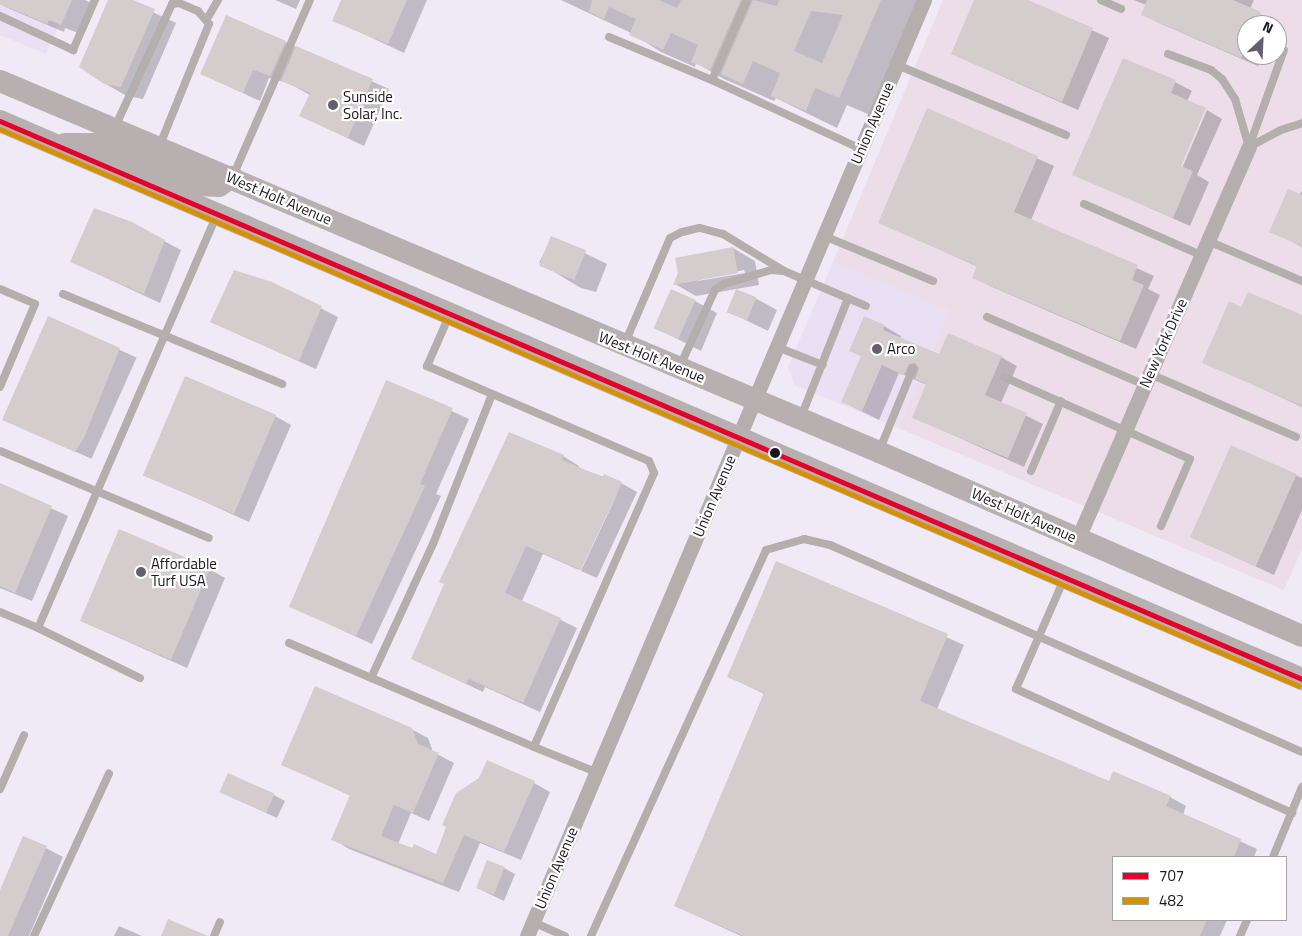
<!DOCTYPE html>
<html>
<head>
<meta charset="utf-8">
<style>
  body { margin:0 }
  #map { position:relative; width:1302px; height:936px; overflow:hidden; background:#efeaf5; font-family:"Titillium Web",sans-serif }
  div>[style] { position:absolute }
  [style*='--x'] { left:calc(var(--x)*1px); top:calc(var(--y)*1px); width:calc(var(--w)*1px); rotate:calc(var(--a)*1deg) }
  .built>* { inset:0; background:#eae0f4 }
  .industrial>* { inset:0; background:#ecdde8 }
  .shadow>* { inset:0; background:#0003; transform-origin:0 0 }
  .building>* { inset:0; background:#d5cdcd; transform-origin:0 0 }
  .lane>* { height:8px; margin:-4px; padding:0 4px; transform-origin:4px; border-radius:4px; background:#b4aeac }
  .street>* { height:15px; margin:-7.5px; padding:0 7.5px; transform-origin:7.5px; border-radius:7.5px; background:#b4aeac }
  .primary>* { height:22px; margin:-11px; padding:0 11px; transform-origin:11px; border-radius:11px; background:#b8b0b0 }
  .bus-1>* { height:5px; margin:-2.5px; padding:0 2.5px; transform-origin:2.5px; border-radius:2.5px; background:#e4002b }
  .bus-2>* { height:5px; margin:-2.5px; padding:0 2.5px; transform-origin:2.5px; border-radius:2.5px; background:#d69004 }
  .dots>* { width:14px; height:14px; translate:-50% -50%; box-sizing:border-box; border:2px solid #fff; border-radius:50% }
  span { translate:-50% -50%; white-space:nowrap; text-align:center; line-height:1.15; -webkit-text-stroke:4.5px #fff; paint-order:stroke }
  .poi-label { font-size:15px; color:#19161d }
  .left { translate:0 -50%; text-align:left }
  .street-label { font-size:15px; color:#19161d }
  .legend { position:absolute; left:1112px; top:856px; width:175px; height:65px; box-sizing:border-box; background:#fff; border:1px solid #a3a2a5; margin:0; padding:6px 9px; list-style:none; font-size:15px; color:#19161d }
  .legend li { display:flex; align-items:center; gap:10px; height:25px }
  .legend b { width:25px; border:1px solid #a3a2a5 }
  .north { position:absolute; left:1237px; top:15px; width:50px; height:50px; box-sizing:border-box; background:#fff; border:1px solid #a3a2a5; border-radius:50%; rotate:25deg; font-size:14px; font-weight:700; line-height:20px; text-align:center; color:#19161d }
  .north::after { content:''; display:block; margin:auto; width:18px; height:22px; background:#646069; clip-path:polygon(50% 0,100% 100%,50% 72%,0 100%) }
</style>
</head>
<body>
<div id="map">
  <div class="built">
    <div style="clip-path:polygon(0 0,69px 0,46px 54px,0 35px)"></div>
    <div style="clip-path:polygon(833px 262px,949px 311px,898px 428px,794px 385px,788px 367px)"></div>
  </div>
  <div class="industrial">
    <div style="clip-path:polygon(evenodd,943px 0,1302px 0,1302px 549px,1284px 590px,898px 428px,949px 311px,833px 262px,943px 0,1247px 25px,1277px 25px,1277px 55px,1247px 55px,1247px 25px)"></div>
  </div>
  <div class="shadow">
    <div style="clip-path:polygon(0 0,85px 0,91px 3px,78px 33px,65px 28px,64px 32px,10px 9px,0 4px)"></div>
    <div style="clip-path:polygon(110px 0,127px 0,176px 23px,143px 99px,127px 96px,104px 83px)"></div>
    <div style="clip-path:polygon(275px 0,300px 0,296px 9px)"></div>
    <div style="clip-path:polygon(342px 0,427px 0,404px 53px,334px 20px)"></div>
    <div style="clip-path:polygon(561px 0,920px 0,870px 115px,847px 105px,837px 128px,776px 98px,774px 101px,724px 79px,696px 63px,695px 67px,661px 52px,631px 33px)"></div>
    <div style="clip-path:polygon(975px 0,1025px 0,1109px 38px,1078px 110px,952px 54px)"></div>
    <div style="clip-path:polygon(1134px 0,1254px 0,1250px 9px,1277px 23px,1247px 25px,1247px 55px,1263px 55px,1258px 66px,1159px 23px,1143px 14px,1146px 5px)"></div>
    <div style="clip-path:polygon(285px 42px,389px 89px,364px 146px,301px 116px,310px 95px,288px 83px,269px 78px,260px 101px,202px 74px)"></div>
    <div style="clip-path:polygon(1175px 82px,1192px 91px,1187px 101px,1177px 172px,1180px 173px,1207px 110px,1222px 119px,1197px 175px,1209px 182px,1190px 226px,1074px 174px)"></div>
    <div style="clip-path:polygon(928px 110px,1054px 166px,1031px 220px,1154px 276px,1148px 289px,1160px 295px,1136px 349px,990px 286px,974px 277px,978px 267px,879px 222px)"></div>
    <div style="clip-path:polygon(1302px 191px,1302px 247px,1271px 231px)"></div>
    <div style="clip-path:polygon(552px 237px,607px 264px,596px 292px,581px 288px,539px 263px)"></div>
    <div style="clip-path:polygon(164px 241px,181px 250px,160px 303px,72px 262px)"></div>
    <div style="clip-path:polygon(evenodd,733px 248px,755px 261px,759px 285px,696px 296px,675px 284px,679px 273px,677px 259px,733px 248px,744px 270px,745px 273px,698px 281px,698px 279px,744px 270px)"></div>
    <div style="clip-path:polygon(271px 283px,338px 317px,316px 369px,211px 322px)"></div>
    <div style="clip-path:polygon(755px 298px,777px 310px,768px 331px,729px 312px)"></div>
    <div style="clip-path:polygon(695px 301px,717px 313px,701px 351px,656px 328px)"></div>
    <div style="clip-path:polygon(1302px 317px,1302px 407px,1204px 362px)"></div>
    <div style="left:48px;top:318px;width:97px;height:111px;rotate:24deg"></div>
    <div style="clip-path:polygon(884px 326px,901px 336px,899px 339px,940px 356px,1001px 357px,1017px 366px,1001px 403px,1043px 424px,1024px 467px,913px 417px,927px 385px,899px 373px,879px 420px,843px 402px,862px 357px,851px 350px)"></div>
    <div style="clip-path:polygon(387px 381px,469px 419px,436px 494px,441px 496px,372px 644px,290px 606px)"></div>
    <div style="clip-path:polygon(275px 416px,291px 425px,249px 522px,144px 474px)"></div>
    <div style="clip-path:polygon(1231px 447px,1302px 478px,1302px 510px,1274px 575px,1192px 537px)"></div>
    <div style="clip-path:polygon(563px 456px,579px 466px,578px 468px,621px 483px,637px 492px,597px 578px,581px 571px,621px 486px,579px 570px,543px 554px,522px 601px,577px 628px,540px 712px,485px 687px,483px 692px,413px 659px)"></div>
    <div style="clip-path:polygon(0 485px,68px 516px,32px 601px,0 588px)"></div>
    <div style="clip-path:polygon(777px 562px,964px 645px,937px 709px,1109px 782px,1170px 797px,1186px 806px,1183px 815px,1257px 849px,1254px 857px,1113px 857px,1113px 920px,1227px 920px,1220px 936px,741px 936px,675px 906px,764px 694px,728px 676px)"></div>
    <div style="clip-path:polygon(209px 569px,225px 578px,187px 668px,81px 621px)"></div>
    <div style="clip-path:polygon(411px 729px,428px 738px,433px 752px,454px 763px,429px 821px,411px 813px,398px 844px,436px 855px,534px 783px,550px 792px,521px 860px,480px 843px,459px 892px,349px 849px,333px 839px,351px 796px,282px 764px)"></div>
    <div style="clip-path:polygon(221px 792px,274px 795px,285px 801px,277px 818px)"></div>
    <div style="clip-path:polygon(46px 848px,63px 857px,29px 936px,0 936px,0 893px)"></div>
    <div style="clip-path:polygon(504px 868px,515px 874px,504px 901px,477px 888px)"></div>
    <div style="clip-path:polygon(119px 926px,142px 936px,114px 936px)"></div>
  </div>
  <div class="building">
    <div style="clip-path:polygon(0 0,72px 0,61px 25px,49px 20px,47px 24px,0 4px)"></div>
    <div style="clip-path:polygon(108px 0,133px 0,155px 9px,121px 87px,104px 84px,79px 67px)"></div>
    <div style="clip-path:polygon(341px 0,407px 0,388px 44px,332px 21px)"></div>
    <div style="clip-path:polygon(592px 0,659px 0,677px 8px,681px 0,741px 0,710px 70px,691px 62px,698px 45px,671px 33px,663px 50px,629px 35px,636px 19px,609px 7px,604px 19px,589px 12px)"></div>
    <div style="clip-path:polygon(evenodd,753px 0,777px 6px,779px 0,881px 0,839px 98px,815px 88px,806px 111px,771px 96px,780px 73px,753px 61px,743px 84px,721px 74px,753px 0,811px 11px,843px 15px,822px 63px,794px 51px,811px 11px)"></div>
    <div style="clip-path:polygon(974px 0,1028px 0,1093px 28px,1062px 102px,951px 54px)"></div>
    <div style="clip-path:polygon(1147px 0,1233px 0,1261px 12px,1256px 25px,1247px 25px,1247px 45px,1241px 58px,1141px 15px)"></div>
    <div style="clip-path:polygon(226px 15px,286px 41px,270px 76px,253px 70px,243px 93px,200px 74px)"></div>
    <div style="clip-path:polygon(296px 46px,373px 79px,348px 138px,299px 116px,310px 93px,281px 81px)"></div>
    <div style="clip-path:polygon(1123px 58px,1176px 80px,1171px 93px,1206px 108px,1181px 166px,1193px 171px,1173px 218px,1072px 175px)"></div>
    <div style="clip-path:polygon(927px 108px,1038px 156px,1014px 212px,1138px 265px,1132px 280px,1144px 285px,1120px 341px,972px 278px,977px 266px,878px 223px)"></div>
    <div style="clip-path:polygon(1288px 189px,1302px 195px,1302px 246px,1269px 232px)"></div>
    <div style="clip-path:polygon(94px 208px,132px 222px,165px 240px,144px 294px,70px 262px)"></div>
    <div style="left:551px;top:236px;width:38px;height:32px;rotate:22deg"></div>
    <div style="clip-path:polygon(733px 247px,738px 273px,673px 285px,678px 273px,675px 258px)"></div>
    <div style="clip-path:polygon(234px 270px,272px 282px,322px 306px,299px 361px,210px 322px)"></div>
    <div style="left:671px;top:289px;width:27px;height:43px;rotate:24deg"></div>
    <div style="left:736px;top:289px;width:22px;height:25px;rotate:22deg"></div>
    <div style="clip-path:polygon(1248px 292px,1302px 315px,1302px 406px,1202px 363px,1229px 301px,1241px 307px)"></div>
    <div style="clip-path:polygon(48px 316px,120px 348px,84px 438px,75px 452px,2px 420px)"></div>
    <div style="clip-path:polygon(864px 316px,885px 325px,883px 330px,939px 354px,948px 333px,1002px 356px,985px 395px,1027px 413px,1008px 458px,912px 418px,926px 384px,915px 379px,919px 368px,915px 363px,909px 364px,904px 375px,882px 365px,862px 411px,841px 402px,861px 356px,849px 351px)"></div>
    <div style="left:185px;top:376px;width:99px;height:108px;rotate:23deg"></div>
    <div style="clip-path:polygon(386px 380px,453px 408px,420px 484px,425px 486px,356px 636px,289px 607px)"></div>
    <div style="clip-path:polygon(509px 432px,564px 455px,562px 460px,602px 477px,604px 474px,622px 482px,581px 570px,526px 546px,505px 593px,561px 618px,523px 703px,469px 679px,466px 684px,411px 659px,444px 584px,439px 582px)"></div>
    <div style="left:1231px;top:445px;width:72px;height:101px;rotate:24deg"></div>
    <div style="clip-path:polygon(0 483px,52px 506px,15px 593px,0 586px)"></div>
    <div style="left:119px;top:529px;width:99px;height:100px;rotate:23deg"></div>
    <div style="clip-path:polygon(776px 561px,948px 634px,920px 701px,1109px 781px,1113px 771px,1171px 796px,1166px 806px,1241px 839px,1234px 857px,1113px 857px,1113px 920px,1207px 920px,1200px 936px,744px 936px,674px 906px,764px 693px,727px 677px)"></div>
    <div style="clip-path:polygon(315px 686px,412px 728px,418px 744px,439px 753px,413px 813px,394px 805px,381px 836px,412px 848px,414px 844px,436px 854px,446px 827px,442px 825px,456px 793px,479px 778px,487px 760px,535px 781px,504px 852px,464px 835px,443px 883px,331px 840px,350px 795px,281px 765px)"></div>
    <div style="left:228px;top:773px;width:51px;height:21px;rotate:24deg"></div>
    <div style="clip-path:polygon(23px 836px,47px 846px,8px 936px,0 936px,0 890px)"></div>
    <div style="left:487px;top:860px;width:19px;height:30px;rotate:21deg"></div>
    <div style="clip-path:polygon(168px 919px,208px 936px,161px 936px)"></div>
  </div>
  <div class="lane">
    <div style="--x:1101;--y:0;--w:22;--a:24"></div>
    <div style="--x:0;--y:16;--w:81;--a:25"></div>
    <div style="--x:73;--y:50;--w:55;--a:-66.3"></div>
    <div style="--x:207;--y:19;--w:22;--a:-60"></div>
    <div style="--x:609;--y:37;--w:112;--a:22.7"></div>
    <div style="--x:712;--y:80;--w:87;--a:-66.4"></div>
    <div style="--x:1168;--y:54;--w:46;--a:20.4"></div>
    <div style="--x:1211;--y:70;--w:14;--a:39"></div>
    <div style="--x:1222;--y:79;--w:24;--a:57"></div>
    <div style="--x:1235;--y:99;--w:50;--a:73.7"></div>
    <div style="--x:897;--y:65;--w:183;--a:22.5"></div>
    <div style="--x:712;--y:80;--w:164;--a:24.8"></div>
    <div style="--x:115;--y:127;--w:136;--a:-65.1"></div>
    <div style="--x:172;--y:4;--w:7;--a:-8"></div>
    <div style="--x:179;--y:3;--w:21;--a:23"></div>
    <div style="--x:198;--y:11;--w:17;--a:50"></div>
    <div style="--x:209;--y:24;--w:133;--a:112.1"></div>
    <div style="--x:1249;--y:147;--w:103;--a:-70.2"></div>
    <div style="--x:1249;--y:147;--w:36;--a:-28"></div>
    <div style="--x:1281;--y:130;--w:22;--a:-18"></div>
    <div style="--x:233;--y:176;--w:192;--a:-66.4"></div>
    <div style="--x:1084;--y:204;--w:128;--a:23.6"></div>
    <div style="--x:824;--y:236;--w:118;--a:22.4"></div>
    <div style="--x:1208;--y:241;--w:102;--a:23.1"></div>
    <div style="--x:0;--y:289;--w:38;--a:23"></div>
    <div style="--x:35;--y:304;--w:90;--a:112.9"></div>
    <div style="--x:63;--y:294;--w:237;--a:22.3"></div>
    <div style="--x:449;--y:316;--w:55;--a:113.7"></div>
    <div style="--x:427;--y:366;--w:241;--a:23.2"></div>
    <div style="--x:649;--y:461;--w:13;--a:67"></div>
    <div style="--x:654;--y:473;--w:299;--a:113.7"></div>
    <div style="--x:534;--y:747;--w:67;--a:22"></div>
    <div style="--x:987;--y:317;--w:172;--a:23.3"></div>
    <div style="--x:625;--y:343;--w:114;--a:-66.8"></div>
    <div style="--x:670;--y:238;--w:13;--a:-27"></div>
    <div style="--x:682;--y:232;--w:18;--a:-13"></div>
    <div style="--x:700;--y:228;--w:24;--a:15"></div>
    <div style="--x:723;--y:234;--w:71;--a:31.2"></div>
    <div style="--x:777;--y:347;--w:49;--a:21.4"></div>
    <div style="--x:680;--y:366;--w:84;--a:-65.3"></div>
    <div style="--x:715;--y:290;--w:11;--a:-34"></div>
    <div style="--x:724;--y:284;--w:49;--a:-16.6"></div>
    <div style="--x:771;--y:270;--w:13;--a:4"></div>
    <div style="--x:784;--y:271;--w:89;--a:23.1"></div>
    <div style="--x:1150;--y:374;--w:159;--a:23.3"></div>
    <div style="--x:1004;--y:377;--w:203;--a:23.8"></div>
    <div style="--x:1190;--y:459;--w:73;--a:113.4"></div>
    <div style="--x:801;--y:417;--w:128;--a:-68.4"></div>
    <div style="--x:880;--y:449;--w:87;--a:-67.8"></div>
    <div style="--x:0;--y:451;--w:226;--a:22.6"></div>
    <div style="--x:1031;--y:471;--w:76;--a:-66.8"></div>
    <div style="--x:1064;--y:579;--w:120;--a:113.6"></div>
    <div style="--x:1016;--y:689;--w:303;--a:24.2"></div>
    <div style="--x:0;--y:612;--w:41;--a:22.8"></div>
    <div style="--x:289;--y:643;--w:266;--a:23"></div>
    <div style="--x:140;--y:678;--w:114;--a:-153.9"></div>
    <div style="--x:38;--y:628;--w:449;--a:-66.6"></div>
    <div style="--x:371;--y:678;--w:148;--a:-65.2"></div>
    <div style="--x:433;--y:544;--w:161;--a:-68.5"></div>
    <div style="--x:0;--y:789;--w:59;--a:-66"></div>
    <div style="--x:1273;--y:857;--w:76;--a:-67.5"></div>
    <div style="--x:533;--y:922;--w:35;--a:24"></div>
    <div style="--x:34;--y:936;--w:179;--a:-65.2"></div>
    <div style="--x:214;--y:936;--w:15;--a:-67"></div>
    <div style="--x:591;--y:936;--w:424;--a:-65.6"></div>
    <div style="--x:766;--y:550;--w:40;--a:-16"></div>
    <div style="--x:804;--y:539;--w:27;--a:13"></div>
    <div style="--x:830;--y:545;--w:515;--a:23.68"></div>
    <div style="--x:1240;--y:936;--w:17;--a:-66"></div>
  </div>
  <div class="street">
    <div style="--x:1078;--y:538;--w:427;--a:-66.4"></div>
    <div style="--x:527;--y:936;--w:1017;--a:-67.02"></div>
  </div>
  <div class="primary">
    <div style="--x:0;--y:81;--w:954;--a:22.88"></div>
    <div style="--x:879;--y:452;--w:461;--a:23.5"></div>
    <div style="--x:0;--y:121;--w:1417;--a:23.2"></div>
    <div style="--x:65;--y:144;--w:40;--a:0"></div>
    <div style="--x:105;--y:144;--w:103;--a:23.6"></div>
    <div style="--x:199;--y:185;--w:20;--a:3"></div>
    <div style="--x:219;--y:186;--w:16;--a:-35"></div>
  </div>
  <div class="bus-1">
    <div style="--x:0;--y:121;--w:1417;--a:23.2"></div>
  </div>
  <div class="bus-2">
    <div style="--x:0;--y:129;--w:1413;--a:23.21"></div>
  </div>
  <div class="dots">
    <div style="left:333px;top:105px;background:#646069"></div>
    <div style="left:877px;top:349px;background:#646069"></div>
    <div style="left:775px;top:453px;background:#19161d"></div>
    <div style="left:141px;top:572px;background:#646069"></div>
  </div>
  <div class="poi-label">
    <span class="left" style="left:343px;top:105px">Sunside<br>Solar, Inc.</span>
    <span class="left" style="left:887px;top:349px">Arco</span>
    <span class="left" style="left:151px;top:572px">Affordable<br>Turf USA</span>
  </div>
  <div class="street-label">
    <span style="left:872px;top:123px;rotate:-67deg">Union Avenue</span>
    <span style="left:279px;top:198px;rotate:23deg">West Holt Avenue</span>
    <span style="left:1163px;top:343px;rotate:-66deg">New York Drive</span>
    <span style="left:652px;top:357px;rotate:22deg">West Holt Avenue</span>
    <span style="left:714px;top:496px;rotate:-67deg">Union Avenue</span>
    <span style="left:1024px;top:515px;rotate:24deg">West Holt Avenue</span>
    <span style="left:556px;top:868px;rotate:-67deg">Union Avenue</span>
  </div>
  <ul class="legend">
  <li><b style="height:6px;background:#e4002b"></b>707</li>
  <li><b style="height:6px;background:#d69004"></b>482</li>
  </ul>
  <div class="north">N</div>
</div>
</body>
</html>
